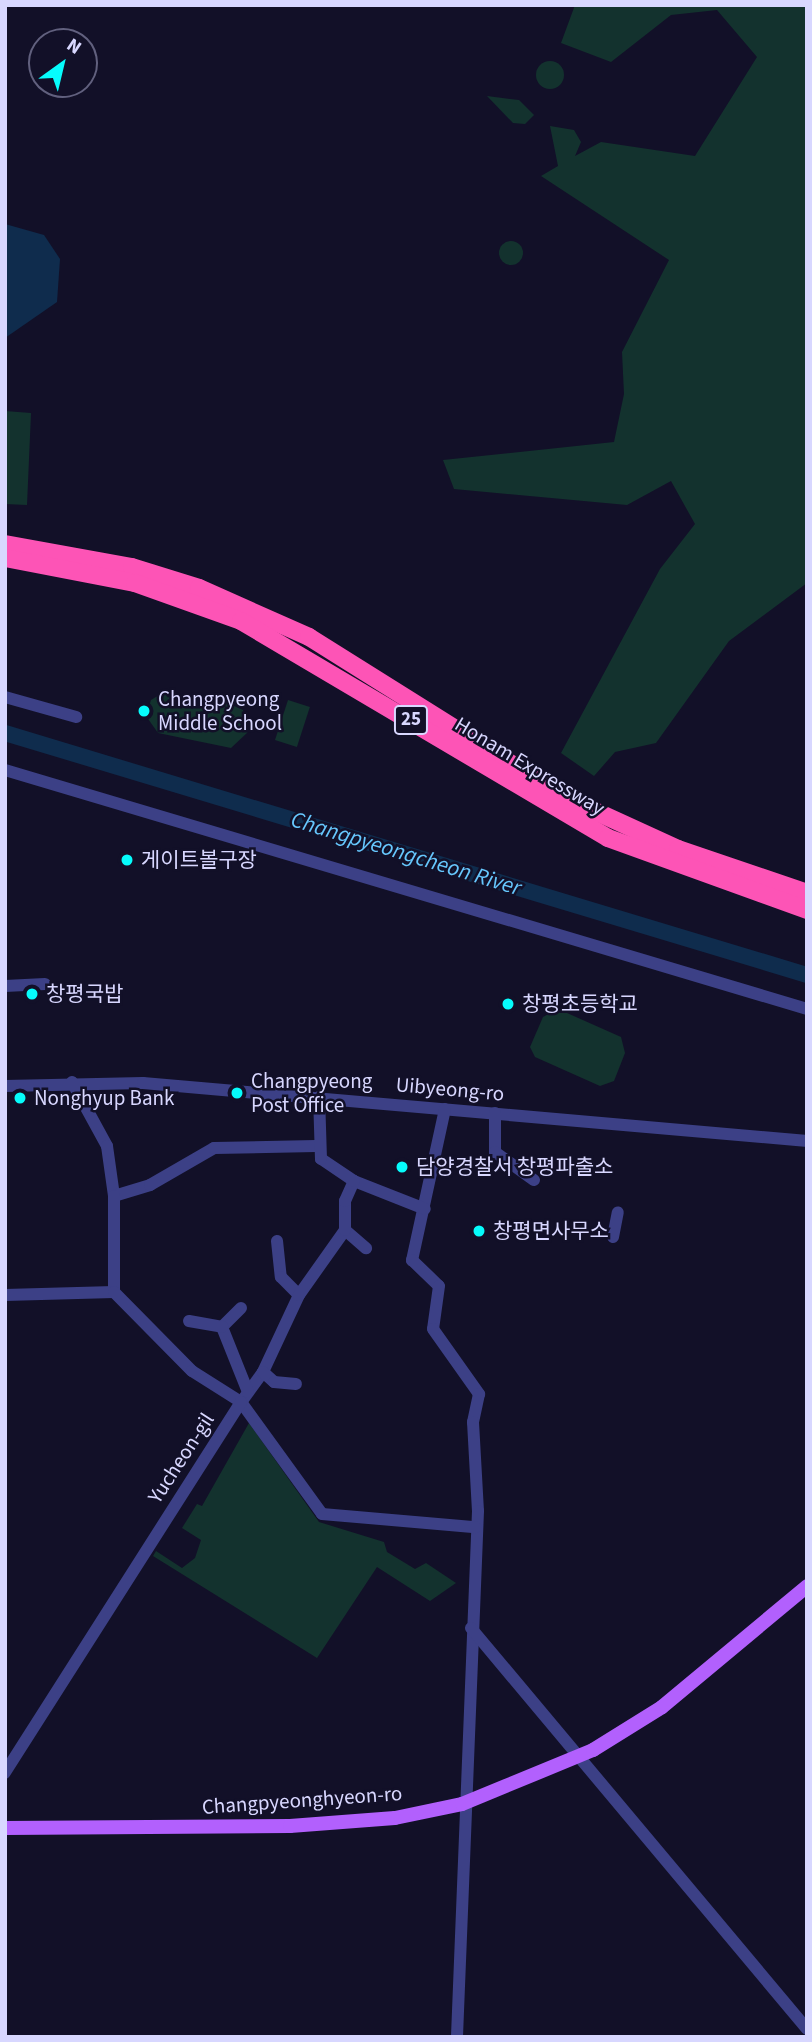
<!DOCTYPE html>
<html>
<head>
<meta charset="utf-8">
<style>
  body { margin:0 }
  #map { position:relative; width:812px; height:2042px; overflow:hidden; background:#121028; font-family:"Source Sans 3","Noto Sans KR",sans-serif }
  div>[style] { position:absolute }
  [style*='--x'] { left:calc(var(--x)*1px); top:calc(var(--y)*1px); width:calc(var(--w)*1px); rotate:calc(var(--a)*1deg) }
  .green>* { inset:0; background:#13322e; transform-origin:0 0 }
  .round { border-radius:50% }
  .water>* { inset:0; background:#0f2c4d }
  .river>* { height:16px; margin:-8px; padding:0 8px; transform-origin:8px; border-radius:8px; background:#0f2c4d }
  .minor>* { height:12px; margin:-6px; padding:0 6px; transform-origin:6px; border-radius:6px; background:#3c4086 }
  .major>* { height:14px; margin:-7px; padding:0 7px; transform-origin:7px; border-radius:7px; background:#b260fd }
  .highway>* { height:18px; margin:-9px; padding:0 9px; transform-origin:9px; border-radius:9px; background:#fd54b6 }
  .dots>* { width:19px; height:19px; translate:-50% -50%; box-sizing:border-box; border:4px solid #121028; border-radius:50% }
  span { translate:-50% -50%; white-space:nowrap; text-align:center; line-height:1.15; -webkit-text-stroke:5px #121028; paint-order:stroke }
  .shield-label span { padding:2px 5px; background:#121028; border:2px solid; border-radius:5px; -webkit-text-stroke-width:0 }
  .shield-label { font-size:19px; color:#d8d7ff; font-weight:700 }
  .poi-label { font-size:21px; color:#d8d7ff }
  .left { translate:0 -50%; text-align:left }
  .street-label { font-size:21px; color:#d8d7ff }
  .water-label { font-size:23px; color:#66c7fd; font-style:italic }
  .frame { position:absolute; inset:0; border:7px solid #d8d7ff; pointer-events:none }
  .north { position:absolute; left:28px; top:28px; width:70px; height:70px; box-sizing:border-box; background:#121028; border:2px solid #61607e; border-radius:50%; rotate:34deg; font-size:19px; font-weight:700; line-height:28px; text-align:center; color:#d8d7ff }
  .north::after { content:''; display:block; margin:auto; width:24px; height:32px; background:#06fcfc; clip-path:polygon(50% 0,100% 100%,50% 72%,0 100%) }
</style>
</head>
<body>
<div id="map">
  <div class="green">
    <div style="clip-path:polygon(575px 5px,807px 5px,807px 583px,729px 641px,656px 743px,615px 752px,594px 776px,561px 753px,660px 569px,695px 524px,671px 481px,627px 505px,454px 489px,443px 460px,614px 442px,624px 394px,622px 352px,669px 260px,541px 176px,558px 166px,550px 126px,574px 130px,581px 142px,575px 156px,601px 142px,695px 156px,757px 57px,717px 10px,671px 15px,611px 62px,561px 43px)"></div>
    <div class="round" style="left:536px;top:61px;width:28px;height:28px"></div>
    <div style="clip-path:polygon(487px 96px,519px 100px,534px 115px,525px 124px,513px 123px)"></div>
    <div class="round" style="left:499px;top:241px;width:24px;height:24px"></div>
    <div style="clip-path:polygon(5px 411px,31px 413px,27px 505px,5px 504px)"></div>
    <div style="clip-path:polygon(164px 692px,228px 703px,243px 710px,248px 732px,231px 748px,158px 733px,146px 716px,151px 700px)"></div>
    <div style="left:288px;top:700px;width:23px;height:42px;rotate:18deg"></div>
    <div style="clip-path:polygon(558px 1009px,621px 1037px,625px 1053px,614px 1081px,600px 1086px,535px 1057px,530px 1047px,543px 1017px)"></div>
    <div style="clip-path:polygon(249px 1423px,319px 1522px,384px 1542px,387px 1552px,415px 1569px,426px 1563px,456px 1583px,430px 1601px,377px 1567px,317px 1658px,153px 1556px,156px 1551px,182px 1568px,195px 1558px,201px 1540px,182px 1528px,197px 1504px,202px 1506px)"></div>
  </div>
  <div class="water">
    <div style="clip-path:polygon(5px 224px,44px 235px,60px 259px,57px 302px,5px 338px)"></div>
  </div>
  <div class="river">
    <div style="--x:5;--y:733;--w:838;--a:16.79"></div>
  </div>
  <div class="minor">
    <div style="--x:5;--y:697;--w:74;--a:15.7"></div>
    <div style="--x:5;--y:770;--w:837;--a:16.59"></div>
    <div style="--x:5;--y:986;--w:40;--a:-2.9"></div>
    <div style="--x:72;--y:1082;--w:73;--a:61.3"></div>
    <div style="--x:107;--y:1146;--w:50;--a:82"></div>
    <div style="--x:114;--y:1196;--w:38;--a:-17"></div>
    <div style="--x:150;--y:1185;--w:74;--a:-30"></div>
    <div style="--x:214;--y:1148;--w:102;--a:-1.1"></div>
    <div style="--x:5;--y:1086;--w:138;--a:-1.2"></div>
    <div style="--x:143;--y:1083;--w:667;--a:4.99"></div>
    <div style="--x:445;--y:1109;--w:155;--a:102.3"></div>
    <div style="--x:412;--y:1260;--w:37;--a:44"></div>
    <div style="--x:439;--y:1286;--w:43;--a:97.9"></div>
    <div style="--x:433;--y:1329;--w:80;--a:54.7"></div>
    <div style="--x:479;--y:1394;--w:29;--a:102"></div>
    <div style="--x:473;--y:1422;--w:89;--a:86.8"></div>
    <div style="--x:478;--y:1511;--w:526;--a:92.29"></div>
    <div style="--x:495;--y:1113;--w:39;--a:90"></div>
    <div style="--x:495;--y:1152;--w:48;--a:35.7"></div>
    <div style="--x:354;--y:1181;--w:76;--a:21.5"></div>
    <div style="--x:345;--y:1230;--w:28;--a:41"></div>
    <div style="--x:613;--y:1237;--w:25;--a:-79"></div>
    <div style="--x:277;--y:1241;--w:36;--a:84"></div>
    <div style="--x:281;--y:1277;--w:25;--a:45"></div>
    <div style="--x:299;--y:1295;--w:85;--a:115.1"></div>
    <div style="--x:263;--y:1372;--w:37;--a:126"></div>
    <div style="--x:241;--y:1402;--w:138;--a:54.1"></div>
    <div style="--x:322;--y:1514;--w:154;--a:4.9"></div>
    <div style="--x:114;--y:1292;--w:96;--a:-90"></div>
    <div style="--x:5;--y:1295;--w:109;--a:-1.6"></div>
    <div style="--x:114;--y:1292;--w:111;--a:45.4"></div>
    <div style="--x:192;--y:1371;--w:58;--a:32.3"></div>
    <div style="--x:241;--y:1402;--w:440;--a:122.5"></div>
    <div style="--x:299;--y:1295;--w:80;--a:-54.7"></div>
    <div style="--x:345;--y:1230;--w:29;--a:-90"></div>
    <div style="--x:345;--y:1201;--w:22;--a:-66"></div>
    <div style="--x:354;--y:1181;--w:40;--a:-146"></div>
    <div style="--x:321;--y:1159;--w:62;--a:-91.8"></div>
    <div style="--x:241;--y:1308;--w:27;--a:135"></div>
    <div style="--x:222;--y:1327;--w:70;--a:68.2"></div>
    <div style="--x:189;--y:1321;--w:34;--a:10"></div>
    <div style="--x:263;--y:1372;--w:15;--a:42"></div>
    <div style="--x:274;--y:1382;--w:22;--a:5"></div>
    <div style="--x:471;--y:1628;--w:523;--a:50.04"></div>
  </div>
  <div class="major">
    <div style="--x:5;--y:1828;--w:285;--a:-0.4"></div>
    <div style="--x:290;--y:1826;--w:105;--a:-4.4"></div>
    <div style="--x:395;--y:1818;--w:68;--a:-11.8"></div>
    <div style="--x:462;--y:1804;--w:142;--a:-22.4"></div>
    <div style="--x:593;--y:1750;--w:81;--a:-31.9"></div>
    <div style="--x:662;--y:1707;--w:189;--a:-39.8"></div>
  </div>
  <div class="highway">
    <div style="--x:5;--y:544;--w:129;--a:10.3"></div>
    <div style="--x:132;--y:567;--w:70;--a:17.4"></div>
    <div style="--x:199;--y:588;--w:120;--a:24"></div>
    <div style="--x:309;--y:637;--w:299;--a:32.1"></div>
    <div style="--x:562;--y:796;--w:128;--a:24.6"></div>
    <div style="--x:678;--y:849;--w:136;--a:18.8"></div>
    <div style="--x:5;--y:558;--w:132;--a:10.9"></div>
    <div style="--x:135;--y:583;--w:113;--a:19.7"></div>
    <div style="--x:241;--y:621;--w:426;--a:30.6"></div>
    <div style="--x:608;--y:838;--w:212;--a:19.9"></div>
  </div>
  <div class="dots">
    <div style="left:144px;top:711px;background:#06fcfc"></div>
    <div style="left:127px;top:860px;background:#06fcfc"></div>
    <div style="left:32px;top:994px;background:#06fcfc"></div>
    <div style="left:508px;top:1004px;background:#06fcfc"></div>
    <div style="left:237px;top:1093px;background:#06fcfc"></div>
    <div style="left:20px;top:1098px;background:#06fcfc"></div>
    <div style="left:402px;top:1167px;background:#06fcfc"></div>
    <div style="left:479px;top:1231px;background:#06fcfc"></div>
  </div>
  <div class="shield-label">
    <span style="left:411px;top:720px">25</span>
  </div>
  <div class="poi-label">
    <span class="left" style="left:158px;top:711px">Changpyeong<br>Middle School</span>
    <span class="left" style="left:141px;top:860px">게이트볼구장</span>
    <span class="left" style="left:46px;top:994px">창평국밥</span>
    <span class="left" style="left:522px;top:1004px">창평초등학교</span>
    <span class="left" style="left:251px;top:1093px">Changpyeong<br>Post Office</span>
    <span class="left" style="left:34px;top:1098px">Nonghyup Bank</span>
    <span class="left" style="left:416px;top:1167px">담양경찰서 창평파출소</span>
    <span class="left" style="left:493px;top:1231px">창평면사무소</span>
  </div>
  <div class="street-label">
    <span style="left:530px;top:766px;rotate:31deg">Honam Expressway</span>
    <span style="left:450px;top:1089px;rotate:5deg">Uibyeong-ro</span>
    <span style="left:181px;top:1458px;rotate:-57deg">Yucheon-gil</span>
    <span style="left:302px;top:1800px;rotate:-4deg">Changpyeonghyeon-ro</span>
  </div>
  <div class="water-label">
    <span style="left:406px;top:854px;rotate:17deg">Changpyeongcheon River</span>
  </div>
  <div class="frame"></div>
  <div class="north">N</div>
</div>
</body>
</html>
